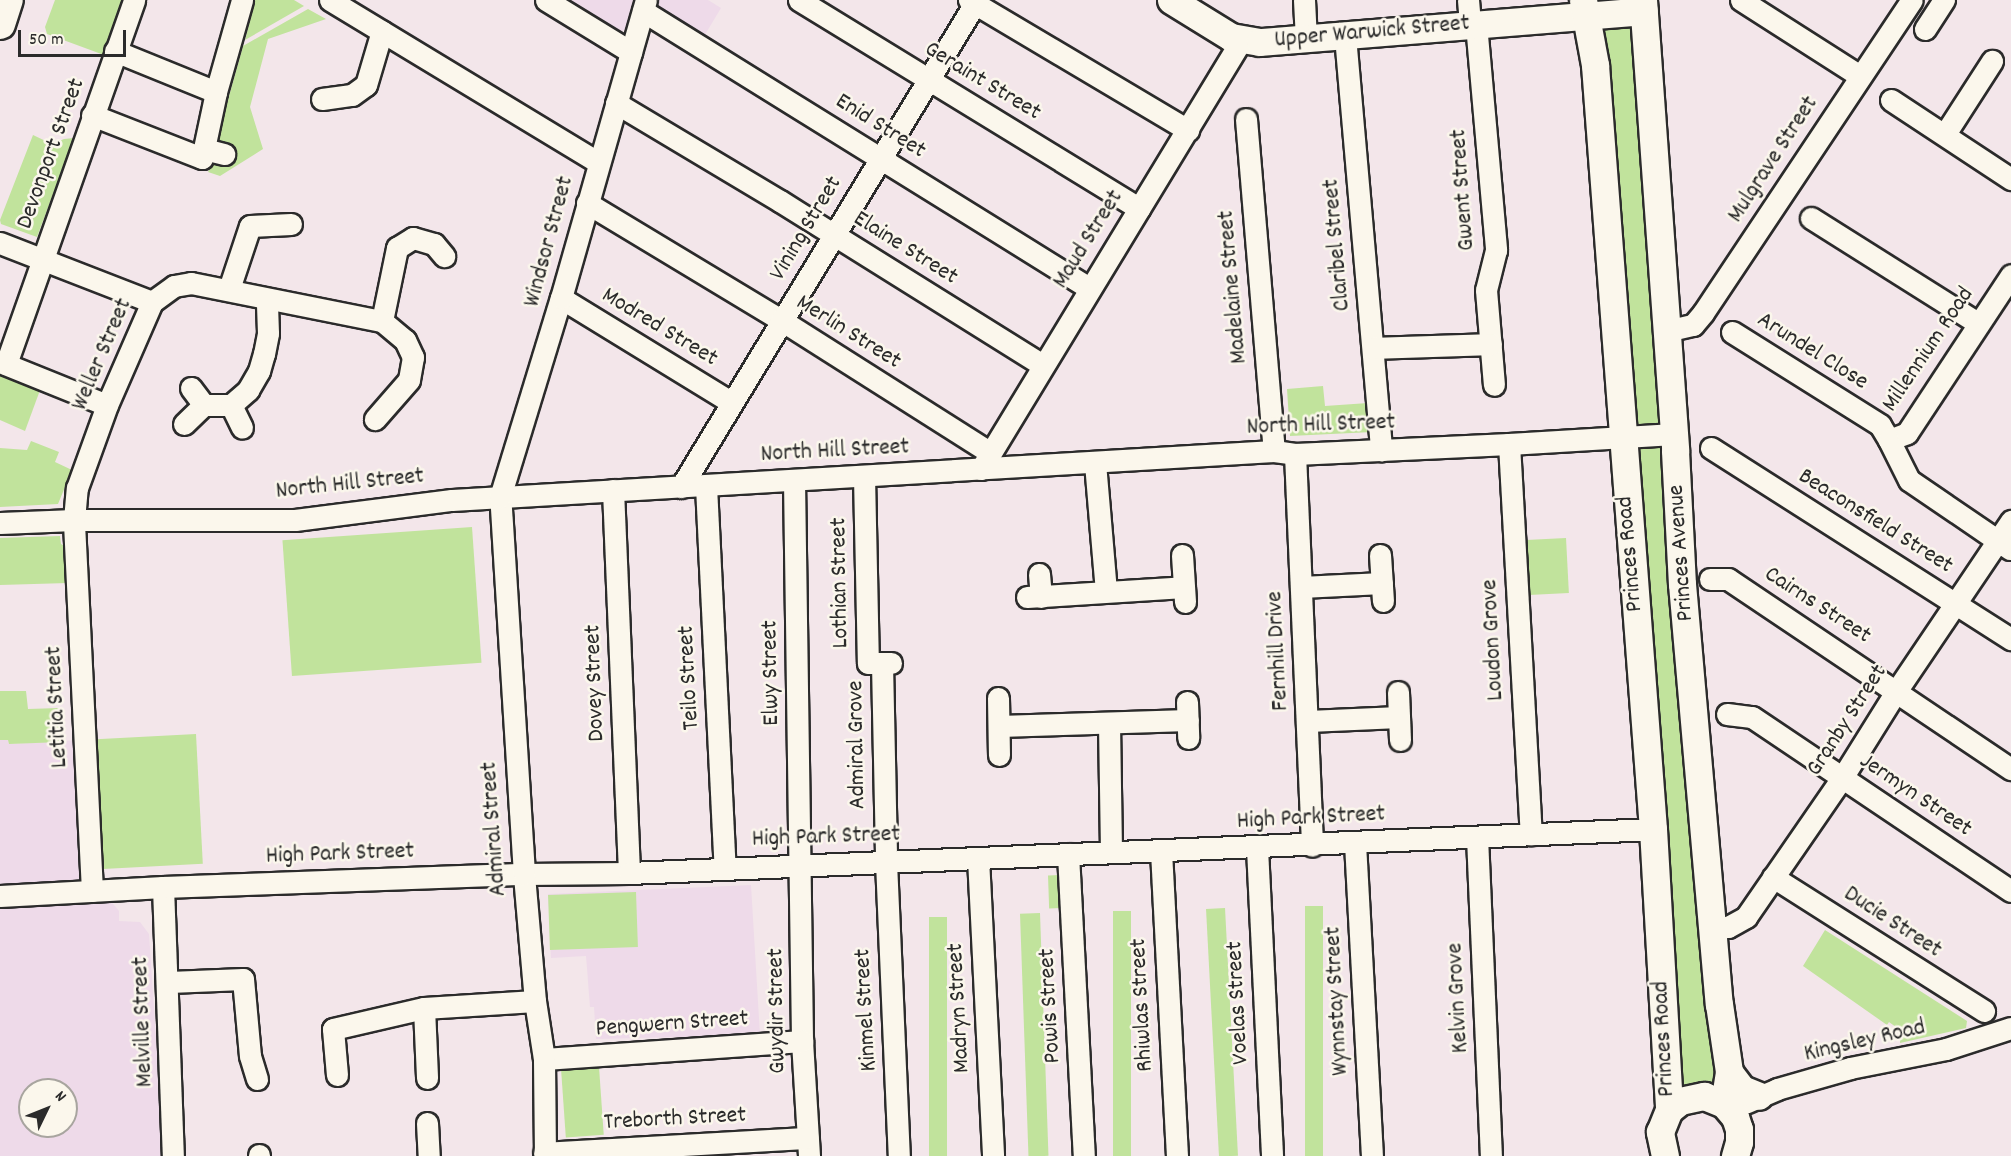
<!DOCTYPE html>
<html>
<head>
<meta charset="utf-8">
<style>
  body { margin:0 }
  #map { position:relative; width:2011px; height:1156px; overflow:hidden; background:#f3e6ea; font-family:Dekko,sans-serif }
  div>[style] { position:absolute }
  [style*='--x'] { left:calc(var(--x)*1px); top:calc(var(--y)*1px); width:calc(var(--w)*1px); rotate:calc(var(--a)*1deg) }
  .built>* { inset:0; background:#eedae9 }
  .green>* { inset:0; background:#c1e39c; transform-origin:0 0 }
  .roads { filter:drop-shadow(2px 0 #2b2b2b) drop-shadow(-2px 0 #2b2b2b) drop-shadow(0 2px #2b2b2b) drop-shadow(0 -2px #2b2b2b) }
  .minor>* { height:21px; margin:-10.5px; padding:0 10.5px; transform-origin:10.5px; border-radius:10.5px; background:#fbf7ec }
  .major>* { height:27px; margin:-13.5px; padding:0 13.5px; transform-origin:13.5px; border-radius:13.5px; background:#fbf7ec }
  .highway>* { height:30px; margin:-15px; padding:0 15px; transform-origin:15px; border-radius:15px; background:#fbf7ec }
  span { translate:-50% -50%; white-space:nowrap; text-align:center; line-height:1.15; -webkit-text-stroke:5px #fbf7ec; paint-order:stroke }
  .street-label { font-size:24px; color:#2b2b2b }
  .north { position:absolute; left:18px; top:1078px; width:60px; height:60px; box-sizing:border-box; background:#fbf7ec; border:2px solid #a8a59f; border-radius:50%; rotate:47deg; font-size:16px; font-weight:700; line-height:24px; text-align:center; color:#2b2b2b }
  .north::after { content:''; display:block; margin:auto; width:21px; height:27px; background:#2b2b2b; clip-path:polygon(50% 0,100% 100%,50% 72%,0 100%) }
  .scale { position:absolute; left:18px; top:30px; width:108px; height:27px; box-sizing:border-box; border:3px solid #2b2b2b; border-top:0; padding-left:8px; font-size:18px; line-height:21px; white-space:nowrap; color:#2b2b2b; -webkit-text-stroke:4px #fbf7ec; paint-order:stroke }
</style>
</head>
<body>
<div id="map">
  <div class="built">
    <div style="clip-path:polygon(573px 0,708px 0,721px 8px,703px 38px,633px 1px,625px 29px,619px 34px,569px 6px)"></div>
    <div style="clip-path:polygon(evenodd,0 740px,8px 740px,9px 744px,80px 740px,87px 873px,119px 911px,119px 921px,140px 922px,149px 934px,164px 1156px,0 1156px,0 740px,30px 1090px,66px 1090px,66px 1126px,30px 1126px,30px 1090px)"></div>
    <div style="clip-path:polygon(751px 885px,760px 1035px,596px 1039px,594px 1007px,590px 1007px,586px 956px,551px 958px,548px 894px)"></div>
  </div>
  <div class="green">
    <div style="clip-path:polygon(55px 0,128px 0,104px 55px,47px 34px,45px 27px)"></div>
    <div style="clip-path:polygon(255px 0,294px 0,304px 6px,245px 40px)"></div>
    <div style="clip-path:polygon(1583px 0,1643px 0,1724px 1104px,1680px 1101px)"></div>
    <div style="clip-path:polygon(308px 9px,326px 19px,268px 39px,250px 107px,263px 149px,220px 176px,208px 172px,222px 145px,217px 139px,243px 46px)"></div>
    <div style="clip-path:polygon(33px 135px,52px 144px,64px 139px,74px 138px,37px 237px,1px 224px,0 220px)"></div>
    <div style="clip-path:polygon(0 366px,43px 382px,25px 431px,0 420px)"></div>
    <div style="clip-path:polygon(1323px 386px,1325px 406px,1368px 403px,1372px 432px,1290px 436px,1287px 389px)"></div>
    <div style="clip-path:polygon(31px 441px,59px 452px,55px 462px,72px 470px,58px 504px,0 507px,0 448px,27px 450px)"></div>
    <div style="left:472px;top:527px;width:136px;height:190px;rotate:86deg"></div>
    <div style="clip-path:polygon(60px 536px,61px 544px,66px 547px,68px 583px,0 585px,0 538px)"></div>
    <div style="left:1566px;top:538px;width:55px;height:40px;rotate:87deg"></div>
    <div style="clip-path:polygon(0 691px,26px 691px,28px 709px,59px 708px,62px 742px,9px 744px,8px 740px,0 740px)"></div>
    <div style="left:196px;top:734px;width:130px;height:100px;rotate:87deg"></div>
    <div style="left:1060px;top:875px;width:33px;height:12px;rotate:88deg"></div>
    <div style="left:636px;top:892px;width:55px;height:88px;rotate:88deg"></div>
    <div style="left:1305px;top:906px;width:18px;height:250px"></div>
    <div style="left:1225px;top:908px;width:248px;height:19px;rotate:87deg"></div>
    <div style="left:1113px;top:911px;width:18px;height:245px"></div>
    <div style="left:1040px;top:913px;width:243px;height:20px;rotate:88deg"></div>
    <div style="left:929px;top:917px;width:18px;height:239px"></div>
    <div style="clip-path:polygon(1825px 930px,1967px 1021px,1966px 1028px,1900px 1043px,1900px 1030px,1889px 1022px,1887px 1025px,1803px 966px)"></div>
    <div style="left:599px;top:1067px;width:68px;height:38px;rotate:86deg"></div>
  </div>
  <div class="roads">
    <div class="minor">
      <div style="--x:330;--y:0;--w:313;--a:31.2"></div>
      <div style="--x:546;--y:0;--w:100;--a:31.5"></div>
      <div style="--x:799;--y:0;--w:399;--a:31.5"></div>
      <div style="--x:969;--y:0;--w:255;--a:30.7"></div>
      <div style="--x:1304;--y:0;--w:40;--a:87.1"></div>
      <div style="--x:1468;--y:0;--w:25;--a:85"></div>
      <div style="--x:1741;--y:0;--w:141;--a:32.6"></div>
      <div style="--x:643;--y:11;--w:525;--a:31.84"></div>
      <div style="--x:1476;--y:24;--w:227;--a:84.9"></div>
      <div style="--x:1496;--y:250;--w:41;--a:104"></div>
      <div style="--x:1486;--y:290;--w:95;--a:85.2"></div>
      <div style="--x:1925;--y:29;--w:35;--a:-57"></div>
      <div style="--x:1345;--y:36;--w:416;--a:85"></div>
      <div style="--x:115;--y:51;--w:109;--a:22.1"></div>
      <div style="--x:322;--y:99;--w:30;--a:-8"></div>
      <div style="--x:352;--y:95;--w:17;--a:-36"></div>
      <div style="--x:366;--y:85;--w:56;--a:-73.5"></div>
      <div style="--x:1891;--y:100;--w:144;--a:33.4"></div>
      <div style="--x:616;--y:103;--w:191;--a:30.9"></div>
      <div style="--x:780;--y:201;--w:309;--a:32"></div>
      <div style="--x:92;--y:115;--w:118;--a:21.4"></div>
      <div style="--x:202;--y:158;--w:67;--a:-78"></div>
      <div style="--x:216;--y:92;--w:96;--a:-74.2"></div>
      <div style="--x:1246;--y:119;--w:333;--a:85.2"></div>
      <div style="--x:1945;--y:134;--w:87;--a:-57.2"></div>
      <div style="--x:204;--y:149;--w:21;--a:14"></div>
      <div style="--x:587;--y:203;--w:227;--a:31.1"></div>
      <div style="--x:781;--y:320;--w:246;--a:32.4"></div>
      <div style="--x:1811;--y:218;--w:197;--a:32.2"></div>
      <div style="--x:0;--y:243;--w:163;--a:21.2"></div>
      <div style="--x:229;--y:289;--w:66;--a:-71.6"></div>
      <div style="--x:250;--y:226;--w:41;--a:-2.8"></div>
      <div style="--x:561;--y:298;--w:199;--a:31.5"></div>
      <div style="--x:382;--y:321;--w:75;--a:-78.4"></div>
      <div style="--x:397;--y:248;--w:19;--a:-32"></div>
      <div style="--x:413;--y:238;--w:22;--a:16"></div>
      <div style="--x:434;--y:244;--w:16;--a:50"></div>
      <div style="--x:1666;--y:331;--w:28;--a:-13"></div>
      <div style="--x:1693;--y:325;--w:16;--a:-50"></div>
      <div style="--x:1703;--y:313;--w:376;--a:-56.3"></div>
      <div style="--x:1732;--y:332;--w:175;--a:32.1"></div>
      <div style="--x:1880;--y:425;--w:17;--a:59"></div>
      <div style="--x:1373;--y:348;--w:118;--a:-1.9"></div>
      <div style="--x:0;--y:362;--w:115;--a:21.9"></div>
      <div style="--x:6;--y:364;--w:386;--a:-70.6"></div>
      <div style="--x:191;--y:388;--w:21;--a:53"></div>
      <div style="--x:204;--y:405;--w:27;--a:0"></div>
      <div style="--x:231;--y:405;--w:23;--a:-41"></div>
      <div style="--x:248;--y:390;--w:22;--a:-60"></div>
      <div style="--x:259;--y:371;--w:18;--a:-74"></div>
      <div style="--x:264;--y:354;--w:21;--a:-79"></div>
      <div style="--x:268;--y:333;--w:34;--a:-92"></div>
      <div style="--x:231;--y:405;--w:25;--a:64"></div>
      <div style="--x:184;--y:424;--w:28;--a:-44"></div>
      <div style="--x:1509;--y:444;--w:391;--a:86.8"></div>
      <div style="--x:1711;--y:448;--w:356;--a:32.5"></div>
      <div style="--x:1295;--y:454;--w:392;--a:87.5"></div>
      <div style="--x:1095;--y:463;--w:128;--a:85.1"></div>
      <div style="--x:981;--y:469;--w:503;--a:-58.74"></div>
      <div style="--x:864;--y:476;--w:187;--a:88.8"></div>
      <div style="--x:868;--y:663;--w:23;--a:0"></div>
      <div style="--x:794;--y:480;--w:561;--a:89.18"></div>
      <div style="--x:802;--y:1041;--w:115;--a:86.5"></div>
      <div style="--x:706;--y:486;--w:382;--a:87.2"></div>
      <div style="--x:681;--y:487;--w:570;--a:-58.71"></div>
      <div style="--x:613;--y:490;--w:383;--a:87.6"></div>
      <div style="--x:0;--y:523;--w:74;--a:-2.3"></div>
      <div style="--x:74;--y:520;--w:221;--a:0"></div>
      <div style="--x:295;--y:520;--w:158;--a:-7.3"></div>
      <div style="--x:452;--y:500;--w:823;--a:-3.41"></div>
      <div style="--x:1274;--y:451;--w:21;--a:8"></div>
      <div style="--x:1295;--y:454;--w:214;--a:-2.7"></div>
      <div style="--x:1509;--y:444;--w:165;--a:-3.5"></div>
      <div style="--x:2010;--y:549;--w:122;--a:-145.7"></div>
      <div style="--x:1909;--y:480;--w:45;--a:-116.6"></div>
      <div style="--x:1889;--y:440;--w:19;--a:-21"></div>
      <div style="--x:1907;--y:433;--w:189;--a:-56.6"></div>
      <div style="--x:1182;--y:555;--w:47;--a:86.3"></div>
      <div style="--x:1380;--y:555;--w:46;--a:86.3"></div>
      <div style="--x:1039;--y:574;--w:23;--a:85"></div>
      <div style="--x:1710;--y:579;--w:18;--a:0"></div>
      <div style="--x:1728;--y:579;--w:341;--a:33.9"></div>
      <div style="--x:1301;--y:587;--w:81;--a:-2.8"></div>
      <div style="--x:1027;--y:597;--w:157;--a:-3.6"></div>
      <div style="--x:882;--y:663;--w:199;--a:88.8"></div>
      <div style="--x:886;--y:862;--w:294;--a:87.5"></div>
      <div style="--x:1398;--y:692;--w:48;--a:87.6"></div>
      <div style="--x:998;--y:698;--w:57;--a:89"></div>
      <div style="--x:1187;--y:702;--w:36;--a:88"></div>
      <div style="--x:1727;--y:714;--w:25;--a:7"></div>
      <div style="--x:1752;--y:717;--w:312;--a:33.9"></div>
      <div style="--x:1308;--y:721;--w:91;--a:-2.5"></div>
      <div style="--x:1109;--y:723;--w:129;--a:89.1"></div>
      <div style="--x:999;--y:726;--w:189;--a:-1.8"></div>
      <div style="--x:1477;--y:837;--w:319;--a:87.5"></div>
      <div style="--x:1355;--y:843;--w:313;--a:86.9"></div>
      <div style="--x:1257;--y:848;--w:308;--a:87.2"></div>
      <div style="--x:1161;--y:851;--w:305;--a:87"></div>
      <div style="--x:1068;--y:854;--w:302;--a:87"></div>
      <div style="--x:978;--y:858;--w:298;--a:87.1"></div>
      <div style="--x:1773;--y:877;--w:250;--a:32.4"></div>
      <div style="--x:163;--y:887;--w:269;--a:87.9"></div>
      <div style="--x:92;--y:891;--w:371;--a:-92.8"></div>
      <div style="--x:74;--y:520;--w:32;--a:-85"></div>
      <div style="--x:77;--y:488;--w:88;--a:-70.1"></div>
      <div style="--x:107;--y:405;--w:112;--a:-66.4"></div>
      <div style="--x:152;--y:302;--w:27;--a:-36"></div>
      <div style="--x:174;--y:286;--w:17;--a:-10"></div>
      <div style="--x:191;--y:283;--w:195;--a:11.3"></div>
      <div style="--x:382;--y:321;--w:30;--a:40"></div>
      <div style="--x:405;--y:340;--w:19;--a:65"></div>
      <div style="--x:413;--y:357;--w:23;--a:100"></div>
      <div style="--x:409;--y:380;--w:52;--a:131.1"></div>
      <div style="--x:0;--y:896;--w:163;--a:-3.2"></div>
      <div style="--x:163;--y:887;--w:361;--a:-2.1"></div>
      <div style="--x:524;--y:874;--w:105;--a:-0.5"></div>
      <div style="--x:629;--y:873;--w:1025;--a:-2.46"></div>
      <div style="--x:1713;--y:929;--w:15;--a:-8"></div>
      <div style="--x:1728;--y:927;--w:21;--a:-29"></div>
      <div style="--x:1746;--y:917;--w:169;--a:-55.4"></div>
      <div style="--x:1842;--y:778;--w:104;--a:-58"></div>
      <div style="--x:1897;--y:690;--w:204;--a:-56"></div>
      <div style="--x:169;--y:982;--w:74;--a:-2.3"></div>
      <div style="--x:243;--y:979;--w:77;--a:84.8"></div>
      <div style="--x:250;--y:1056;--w:24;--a:73"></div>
      <div style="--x:424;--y:1008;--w:70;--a:87.5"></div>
      <div style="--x:544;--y:1059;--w:259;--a:-4"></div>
      <div style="--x:337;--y:1075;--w:46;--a:-95"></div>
      <div style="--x:333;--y:1029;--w:93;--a:-13"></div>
      <div style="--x:424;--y:1008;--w:111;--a:-3.6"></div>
      <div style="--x:1747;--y:1102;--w:33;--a:-23"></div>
      <div style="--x:1777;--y:1089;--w:76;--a:-16"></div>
      <div style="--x:1850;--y:1068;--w:98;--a:-11.2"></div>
      <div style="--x:1946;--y:1049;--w:68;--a:-17.9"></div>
      <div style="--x:427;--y:1123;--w:33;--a:87"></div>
      <div style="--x:544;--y:1153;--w:264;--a:-3.3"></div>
      <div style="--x:259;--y:1155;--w:1;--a:90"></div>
      <div style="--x:545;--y:1156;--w:97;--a:-90.6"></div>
      <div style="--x:544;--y:1059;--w:59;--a:-98.8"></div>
      <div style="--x:535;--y:1001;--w:127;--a:-95"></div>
      <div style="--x:524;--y:874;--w:378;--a:-93.6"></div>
      <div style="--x:500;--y:497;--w:208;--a:-73"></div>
      <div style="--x:561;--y:298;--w:310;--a:-74.1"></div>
    </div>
    <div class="major">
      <div style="--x:1171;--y:0;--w:70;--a:31.7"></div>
      <div style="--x:1231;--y:37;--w:29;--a:10"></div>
      <div style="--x:1260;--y:42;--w:385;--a:-4.6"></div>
      <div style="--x:1583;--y:0;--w:66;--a:79.5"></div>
      <div style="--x:1595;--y:65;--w:766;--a:85.66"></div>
      <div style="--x:1653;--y:829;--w:281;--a:86.7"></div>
      <div style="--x:1643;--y:0;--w:452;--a:85.9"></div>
      <div style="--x:1675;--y:451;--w:133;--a:87"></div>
      <div style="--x:1682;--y:584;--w:422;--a:85"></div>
      <div style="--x:1719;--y:1004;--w:69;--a:81.6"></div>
      <div style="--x:1729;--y:1072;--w:32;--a:99"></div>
      <div style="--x:1729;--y:1072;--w:21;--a:53"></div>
      <div style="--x:1742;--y:1089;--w:18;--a:22"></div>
      <div style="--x:1665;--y:1156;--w:25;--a:-102"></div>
      <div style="--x:1660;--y:1132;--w:24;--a:-68"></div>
      <div style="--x:1669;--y:1110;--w:14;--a:-39"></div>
      <div style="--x:1680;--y:1101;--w:25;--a:-12"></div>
      <div style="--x:1704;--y:1096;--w:22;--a:22"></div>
      <div style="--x:1724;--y:1104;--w:17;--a:50"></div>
      <div style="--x:1735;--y:1117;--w:13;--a:72"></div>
      <div style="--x:1739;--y:1129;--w:13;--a:90"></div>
      <div style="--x:1739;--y:1142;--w:15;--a:106"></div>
    </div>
    <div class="highway">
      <div style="--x:0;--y:24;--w:25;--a:-72"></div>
    </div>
  </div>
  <div class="street-label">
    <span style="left:1372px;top:33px;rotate:-5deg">Upper Warwick Street</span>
    <span style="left:982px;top:82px;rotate:31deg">Geraint Street</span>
    <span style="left:880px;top:127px;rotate:32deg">Enid Street</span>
    <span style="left:52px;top:154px;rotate:-70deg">Devonport Street</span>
    <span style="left:1774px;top:160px;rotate:-57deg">Mulgrave Street</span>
    <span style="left:1464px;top:190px;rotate:-94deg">Gwent Street</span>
    <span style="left:807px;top:229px;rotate:-59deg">Vining Street</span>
    <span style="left:1089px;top:240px;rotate:-58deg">Maud Street</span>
    <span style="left:550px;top:242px;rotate:-75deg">Windsor Street</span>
    <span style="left:1338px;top:245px;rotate:-95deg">Claribel Street</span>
    <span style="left:905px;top:249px;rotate:32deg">Elaine Street</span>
    <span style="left:1234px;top:287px;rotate:-95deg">Madelaine Street</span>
    <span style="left:659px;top:328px;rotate:31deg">Modred Street</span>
    <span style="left:848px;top:333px;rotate:32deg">Merlin Street</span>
    <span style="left:1929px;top:350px;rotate:-56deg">Millennium Road</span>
    <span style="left:1812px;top:352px;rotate:32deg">Arundel Close</span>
    <span style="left:103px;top:355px;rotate:-67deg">Weller Street</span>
    <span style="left:1321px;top:426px;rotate:-2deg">North Hill Street</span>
    <span style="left:835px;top:452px;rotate:-3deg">North Hill Street</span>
    <span style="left:350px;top:485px;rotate:-6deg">North Hill Street</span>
    <span style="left:1875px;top:522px;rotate:32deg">Beaconsfield Street</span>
    <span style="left:1682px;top:553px;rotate:-94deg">Princes Avenue</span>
    <span style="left:1631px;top:554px;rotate:-95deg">Princes Road</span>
    <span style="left:841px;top:583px;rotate:-91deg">Lothian Street</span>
    <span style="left:1817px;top:606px;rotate:33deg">Cairns Street</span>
    <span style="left:1494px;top:640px;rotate:-93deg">Loudon Grove</span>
    <span style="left:1279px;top:651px;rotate:-93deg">Fernhill Drive</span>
    <span style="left:772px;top:673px;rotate:-91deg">Elwy Street</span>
    <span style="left:690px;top:678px;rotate:-93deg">Teilo Street</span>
    <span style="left:596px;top:683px;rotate:-92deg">Dovey Street</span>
    <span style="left:58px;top:707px;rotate:-93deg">Letitia Street</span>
    <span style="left:1848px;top:721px;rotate:-57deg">Granby Street</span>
    <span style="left:858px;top:745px;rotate:-91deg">Admiral Grove</span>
    <span style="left:1915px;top:796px;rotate:34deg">Jermyn Street</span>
    <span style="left:1311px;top:819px;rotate:-3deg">High Park Street</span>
    <span style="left:495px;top:829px;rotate:-94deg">Admiral Street</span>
    <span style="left:826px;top:838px;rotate:-2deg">High Park Street</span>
    <span style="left:340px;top:855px;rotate:-2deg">High Park Street</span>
    <span style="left:1892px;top:923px;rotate:33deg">Ducie Street</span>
    <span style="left:1459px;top:998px;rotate:-93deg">Kelvin Grove</span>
    <span style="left:1338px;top:1001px;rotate:-93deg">Wynnstay Street</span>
    <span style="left:1239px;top:1003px;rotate:-93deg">Voelas Street</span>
    <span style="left:1143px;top:1005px;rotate:-93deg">Rhiwlas Street</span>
    <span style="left:1051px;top:1006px;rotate:-93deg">Powis Street</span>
    <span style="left:960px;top:1008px;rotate:-93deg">Madryn Street</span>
    <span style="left:867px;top:1010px;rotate:-93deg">Kinmel Street</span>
    <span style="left:778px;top:1011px;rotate:-91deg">Gwydir Street</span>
    <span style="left:144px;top:1022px;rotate:-92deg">Melville Street</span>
    <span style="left:672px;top:1025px;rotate:-4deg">Pengwern Street</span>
    <span style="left:1665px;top:1039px;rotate:-93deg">Princes Road</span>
    <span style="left:1865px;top:1042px;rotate:-13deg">Kingsley Road</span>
    <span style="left:675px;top:1120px;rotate:-3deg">Treborth Street</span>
  </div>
  <div class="north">N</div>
  <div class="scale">50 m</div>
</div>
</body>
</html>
